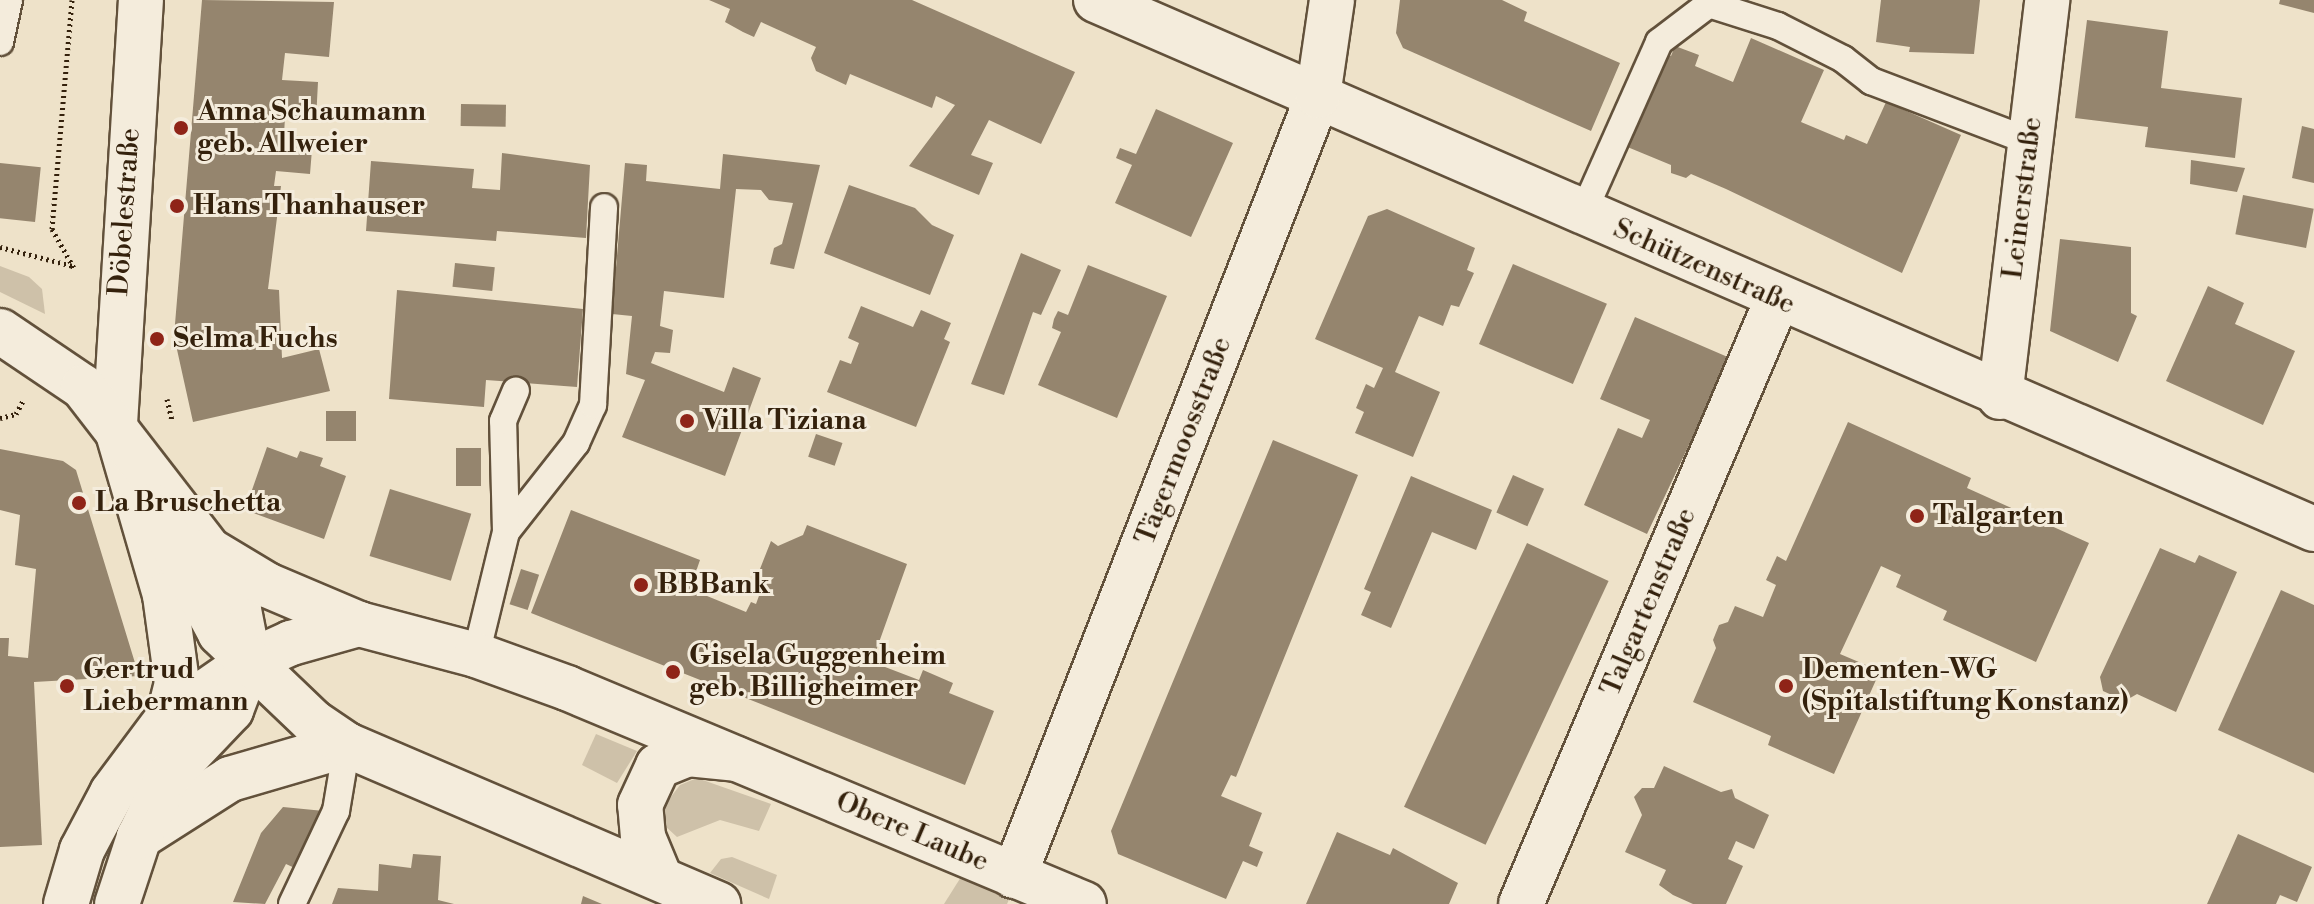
<!DOCTYPE html>
<html>
<head>
<meta charset="utf-8">
<style>
  body { margin:0 }
  #map { position:relative; width:2314px; height:904px; overflow:hidden; background:#eee2c9; font-family:"Libre Bodoni",serif }
  div>[style] { position:absolute }
  [style*='--x'] { left:calc(var(--x)*1px); top:calc(var(--y)*1px); width:calc(var(--w)*1px); rotate:calc(var(--a)*1deg) }
  .green>* { inset:0; background:#cec1a9 }
  .building>* { inset:0; background:#95856e; transform-origin:0 0 }
  .path>* { height:5px; margin-top:-2.5px; transform-origin:0; background:repeating-linear-gradient(90deg,#34210c 0 2px,transparent 0 6px) }
  .roads { filter:drop-shadow(2px 0 #62513b) drop-shadow(-2px 0 #62513b) drop-shadow(0 2px #62513b) drop-shadow(0 -2px #62513b) }
  .service>* { height:26px; margin:-13px; padding:0 13px; transform-origin:13px; border-radius:13px; background:#f4ecdc }
  .minor>* { height:44px; margin:-22px; padding:0 22px; transform-origin:22px; border-radius:22px; background:#f4ecdc }
  .tertiary>* { height:44px; margin:-22px; padding:0 22px; transform-origin:22px; border-radius:22px; background:#f4ecdc }
  .secondary>* { height:44px; margin:-22px; padding:0 22px; transform-origin:22px; border-radius:22px; background:#f4ecdc }
  .dots>* { width:22px; height:22px; translate:-50% -50%; box-sizing:border-box; border:4px solid #f4ecdc; border-radius:50% }
  span { translate:-50% -50%; white-space:nowrap; text-align:center; line-height:1.15; -webkit-text-stroke:6px #f4ecdc; paint-order:stroke }
  .poi-label { font-size:28px; color:#34210c; font-weight:700 }
  .left { translate:0 -50%; text-align:left }
  .street-label { font-size:28px; color:#34210c }
</style>
</head>
<body>
<div id="map">
  <div class="green">
    <div style="clip-path:polygon(0 266px,29px 277px,42px 289px,45px 314px,0 292px)"></div>
    <div style="clip-path:polygon(596px 734px,637px 751px,617px 783px,582px 765px)"></div>
    <div style="clip-path:polygon(697px 778px,771px 804px,759px 831px,720px 820px,677px 837px,664px 825px,661px 810px,680px 785px)"></div>
    <div style="clip-path:polygon(732px 857px,777px 875px,769px 899px,710px 873px,721px 859px)"></div>
    <div style="clip-path:polygon(961px 877px,1010px 897px,1007px 904px,944px 904px)"></div>
  </div>
  <div class="building">
    <div style="clip-path:polygon(202px 0,334px 2px,329px 57px,285px 53px,282px 80px,318px 82px,316px 120px,285px 117px,284px 135px,313px 137px,310px 174px,276px 171px,274px 186px,281px 186px,268px 289px,279px 290px,282px 358px,319px 349px,330px 391px,193px 422px,174px 336px)"></div>
    <div style="clip-path:polygon(709px 0,912px 0,1075px 72px,1041px 144px,989px 120px,971px 155px,993px 163px,979px 195px,909px 166px,955px 105px,936px 96px,932px 108px,850px 74px,846px 85px,816px 71px,811px 58px,816px 47px,761px 22px,754px 37px,743px 32px,725px 22px,730px 9px)"></div>
    <div style="clip-path:polygon(1400px 0,1502px 0,1527px 12px,1524px 21px,1620px 63px,1591px 131px,1403px 48px,1396px 33px)"></div>
    <div style="clip-path:polygon(1881px 0,1980px 0,1974px 54px,1909px 52px,1910px 47px,1876px 42px)"></div>
    <div style="clip-path:polygon(2280px 0,2314px 0,2314px 13px,2279px 4px)"></div>
    <div style="clip-path:polygon(2087px 20px,2168px 31px,2161px 88px,2242px 98px,2235px 158px,2145px 147px,2148px 127px,2075px 118px)"></div>
    <div style="clip-path:polygon(1751px 38px,1824px 70px,1801px 122px,1844px 140px,1846px 135px,1867px 144px,1886px 102px,1961px 135px,1902px 273px,1726px 189px,1691px 174px,1686px 178px,1671px 173px,1671px 165px,1625px 146px,1665px 53px,1671px 56px,1675px 46px,1699px 55px,1695px 66px,1733px 82px)"></div>
    <div style="left:461px;top:104px;width:45px;height:22px;rotate:1deg"></div>
    <div style="clip-path:polygon(1156px 109px,1233px 143px,1191px 237px,1115px 203px,1132px 165px,1116px 158px,1120px 148px,1136px 154px)"></div>
    <div style="clip-path:polygon(2302px 126px,2314px 129px,2314px 183px,2292px 178px)"></div>
    <div style="clip-path:polygon(502px 153px,590px 165px,586px 238px,497px 231px,496px 241px,366px 231px,371px 161px,474px 169px,472px 188px,500px 190px)"></div>
    <div style="clip-path:polygon(723px 154px,820px 165px,794px 269px,770px 264px,774px 248px,782px 244px,793px 203px,769px 200px,761px 190px,736px 189px,724px 298px,664px 291px,660px 326px,673px 330px,670px 353px,655px 352px,651px 363px,724px 392px,733px 367px,761px 378px,725px 476px,622px 437px,645px 380px,626px 374px,632px 316px,612px 314px,625px 163px,647px 165px,646px 181px,720px 189px)"></div>
    <div style="clip-path:polygon(2191px 160px,2245px 168px,2237px 192px,2190px 184px)"></div>
    <div style="left:0;top:163px;width:41px;height:55px;rotate:6deg"></div>
    <div style="clip-path:polygon(849px 185px,915px 208px,932px 225px,954px 235px,930px 295px,824px 253px)"></div>
    <div style="left:2243px;top:195px;width:72px;height:40px;rotate:11deg"></div>
    <div style="clip-path:polygon(1387px 209px,1475px 248px,1467px 270px,1474px 273px,1459px 307px,1451px 305px,1443px 326px,1419px 316px,1395px 372px,1440px 392px,1413px 457px,1355px 433px,1364px 412px,1356px 408px,1366px 384px,1374px 388px,1383px 368px,1315px 339px,1368px 216px)"></div>
    <div style="clip-path:polygon(2060px 239px,2131px 247px,2131px 313px,2137px 316px,2118px 362px,2050px 331px)"></div>
    <div style="clip-path:polygon(1021px 253px,1061px 270px,1041px 315px,1033px 312px,1004px 395px,971px 384px)"></div>
    <div style="left:455px;top:263px;width:40px;height:24px;rotate:6deg"></div>
    <div style="left:1513px;top:264px;width:102px;height:87px;rotate:23deg"></div>
    <div style="clip-path:polygon(1088px 265px,1167px 296px,1117px 418px,1038px 385px,1061px 332px,1052px 328px,1054px 319px,1058px 311px,1068px 315px)"></div>
    <div style="clip-path:polygon(2208px 286px,2244px 303px,2235px 324px,2295px 351px,2263px 425px,2166px 381px)"></div>
    <div style="clip-path:polygon(397px 290px,583px 309px,577px 387px,486px 380px,484px 407px,389px 399px)"></div>
    <div style="clip-path:polygon(861px 306px,913px 327px,921px 310px,951px 323px,944px 339px,950px 342px,916px 427px,827px 392px,840px 360px,851px 364px,859px 343px,848px 338px)"></div>
    <div style="clip-path:polygon(1635px 317px,1730px 358px,1647px 534px,1584px 505px,1618px 428px,1642px 438px,1650px 420px,1600px 399px)"></div>
    <div style="left:326px;top:411px;width:30px;height:30px"></div>
    <div style="clip-path:polygon(1848px 422px,1971px 478px,1967px 488px,2089px 543px,2036px 662px,1943px 620px,1947px 611px,1896px 587px,1901px 575px,1881px 566px,1840px 654px,1880px 671px,1834px 774px,1768px 745px,1771px 736px,1693px 702px,1716px 648px,1713px 640px,1719px 625px,1728px 622px,1735px 606px,1763px 617px,1776px 585px,1766px 580px,1777px 556px,1786px 561px)"></div>
    <div style="left:816px;top:434px;width:28px;height:24px;rotate:19deg"></div>
    <div style="clip-path:polygon(1273px 440px,1358px 475px,1236px 777px,1231px 775px,1221px 796px,1262px 813px,1249px 846px,1263px 852px,1257px 867px,1243px 861px,1226px 899px,1118px 854px,1111px 831px)"></div>
    <div style="clip-path:polygon(267px 447px,297px 458px,300px 451px,323px 458px,320px 466px,346px 476px,324px 539px,245px 510px)"></div>
    <div style="left:456px;top:448px;width:25px;height:38px"></div>
    <div style="clip-path:polygon(0 449px,63px 461px,76px 470px,139px 676px,34px 682px,42px 845px,0 847px,0 638px,9px 638px,8px 656px,28px 658px,36px 569px,15px 565px,20px 515px,0 510px)"></div>
    <div style="left:1513px;top:475px;width:34px;height:41px;rotate:24deg"></div>
    <div style="clip-path:polygon(1411px 476px,1492px 510px,1476px 550px,1432px 532px,1391px 628px,1361px 615px,1371px 592px,1364px 589px)"></div>
    <div style="left:390px;top:489px;width:85px;height:70px;rotate:17deg"></div>
    <div style="clip-path:polygon(571px 510px,700px 560px,690px 589px,746px 612px,751px 602px,756px 604px,764px 582px,756px 579px,771px 541px,778px 546px,803px 535px,807px 525px,907px 564px,872px 662px,919px 680px,923px 670px,953px 683px,949px 693px,994px 711px,965px 785px,531px 613px)"></div>
    <div style="left:1527px;top:543px;width:90px;height:291px;rotate:25deg"></div>
    <div style="clip-path:polygon(2160px 548px,2195px 563px,2199px 555px,2237px 572px,2176px 712px,2137px 694px,2125px 701px,2103px 691px,2100px 677px)"></div>
    <div style="left:521px;top:569px;width:19px;height:37px;rotate:18deg"></div>
    <div style="clip-path:polygon(2281px 590px,2314px 605px,2314px 773px,2218px 730px)"></div>
    <div style="clip-path:polygon(1664px 766px,1721px 792px,1732px 789px,1735px 798px,1769px 815px,1754px 849px,1736px 841px,1728px 859px,1743px 866px,1726px 904px,1693px 904px,1673px 895px,1659px 885px,1666px 870px,1625px 852px,1642px 815px,1634px 797px,1642px 788px,1654px 788px)"></div>
    <div style="clip-path:polygon(283px 807px,324px 811px,299px 870px,286px 864px,265px 904px,233px 902px,261px 833px)"></div>
    <div style="clip-path:polygon(1337px 832px,1390px 855px,1393px 848px,1458px 883px,1449px 904px,1306px 904px)"></div>
    <div style="clip-path:polygon(2238px 834px,2312px 867px,2297px 902px,2280px 895px,2276px 904px,2207px 904px)"></div>
    <div style="clip-path:polygon(413px 854px,441px 856px,438px 900px,454px 904px,332px 904px,338px 888px,378px 891px,379px 864px,411px 868px)"></div>
    <div style="clip-path:polygon(583px 896px,602px 904px,581px 904px)"></div>
  </div>
  <div class="path">
    <div style="--x:72;--y:0;--w:230;--a:95"></div>
    <div style="--x:52;--y:229;--w:45;--a:60.6"></div>
    <div style="--x:0;--y:247;--w:75;--a:14.6"></div>
    <div style="--x:167;--y:399;--w:23;--a:77"></div>
    <div style="--x:0;--y:418;--w:16;--a:-14"></div>
    <div style="--x:16;--y:414;--w:15;--a:-62"></div>
  </div>
  <div class="roads">
    <div class="service">
      <div style="--x:0;--y:42;--w:43;--a:-77.9"></div>
      <div style="--x:1583;--y:213;--w:187;--a:-66"></div>
      <div style="--x:1659;--y:42;--w:63;--a:-37.2"></div>
      <div style="--x:1709;--y:4;--w:72;--a:17.7"></div>
      <div style="--x:1778;--y:26;--w:73;--a:26.9"></div>
      <div style="--x:1843;--y:59;--w:36;--a:38"></div>
      <div style="--x:1871;--y:81;--w:169;--a:20.8"></div>
      <div style="--x:506;--y:532;--w:113;--a:-51.8"></div>
      <div style="--x:576;--y:443;--w:42;--a:-65.9"></div>
      <div style="--x:593;--y:405;--w:198;--a:-86.8"></div>
      <div style="--x:476;--y:655;--w:127;--a:-76.3"></div>
      <div style="--x:506;--y:532;--w:111;--a:-91.5"></div>
      <div style="--x:503;--y:421;--w:33;--a:-67"></div>
      <div style="--x:292;--y:904;--w:103;--a:-64.7"></div>
      <div style="--x:336;--y:811;--w:67;--a:-80.5"></div>
    </div>
    <div class="minor">
      <div style="--x:1096;--y:0;--w:1328;--a:23.48"></div>
      <div style="--x:2000;--y:397;--w:400;--a:-83.2"></div>
      <div style="--x:115;--y:424;--w:425;--a:-86.5"></div>
      <div style="--x:1014;--y:876;--w:837;--a:-68.71"></div>
      <div style="--x:1318;--y:96;--w:97;--a:-81.7"></div>
      <div style="--x:660;--y:878;--w:44;--a:-112.5"></div>
      <div style="--x:643;--y:837;--w:32;--a:-95"></div>
      <div style="--x:640;--y:805;--w:43;--a:-65.2"></div>
      <div style="--x:658;--y:766;--w:32;--a:-22"></div>
      <div style="--x:688;--y:754;--w:48;--a:5.9"></div>
      <div style="--x:1521;--y:904;--w:656;--a:-67.03"></div>
    </div>
    <div class="tertiary">
      <div style="--x:118;--y:433;--w:169;--a:73.8"></div>
      <div style="--x:165;--y:595;--w:89;--a:82.2"></div>
      <div style="--x:177;--y:683;--w:36;--a:104"></div>
      <div style="--x:209;--y:550;--w:67;--a:63.4"></div>
      <div style="--x:239;--y:610;--w:53;--a:79.1"></div>
      <div style="--x:139;--y:837;--w:108;--a:-32.5"></div>
      <div style="--x:230;--y:779;--w:122;--a:-16.2"></div>
      <div style="--x:66;--y:904;--w:56;--a:-73.5"></div>
      <div style="--x:82;--y:850;--w:64;--a:-62.2"></div>
      <div style="--x:112;--y:793;--w:94;--a:-53.3"></div>
      <div style="--x:168;--y:718;--w:98;--a:-34.7"></div>
      <div style="--x:249;--y:662;--w:46;--a:-24.3"></div>
      <div style="--x:291;--y:643;--w:71;--a:-15.6"></div>
      <div style="--x:117;--y:904;--w:71;--a:-71.8"></div>
      <div style="--x:139;--y:837;--w:69;--a:-64.2"></div>
      <div style="--x:169;--y:775;--w:90;--a:-46.4"></div>
      <div style="--x:231;--y:710;--w:51;--a:-69.4"></div>
    </div>
    <div class="secondary">
      <div style="--x:0;--y:331;--w:100;--a:34"></div>
      <div style="--x:83;--y:387;--w:206;--a:52.3"></div>
      <div style="--x:209;--y:550;--w:68;--a:31.1"></div>
      <div style="--x:267;--y:585;--w:100;--a:23"></div>
      <div style="--x:359;--y:624;--w:121;--a:14.8"></div>
      <div style="--x:476;--y:655;--w:97;--a:19.9"></div>
      <div style="--x:567;--y:688;--w:560;--a:22.67"></div>
      <div style="--x:152;--y:506;--w:144;--a:61.8"></div>
      <div style="--x:220;--y:633;--w:129;--a:43.7"></div>
      <div style="--x:313;--y:722;--w:41;--a:34.1"></div>
      <div style="--x:347;--y:745;--w:404;--a:23.2"></div>
    </div>
  </div>
  <div class="dots">
    <div style="left:181px;top:128px;background:#8f2418"></div>
    <div style="left:177px;top:206px;background:#8f2418"></div>
    <div style="left:157px;top:339px;background:#8f2418"></div>
    <div style="left:687px;top:421px;background:#8f2418"></div>
    <div style="left:79px;top:503px;background:#8f2418"></div>
    <div style="left:1917px;top:516px;background:#8f2418"></div>
    <div style="left:641px;top:585px;background:#8f2418"></div>
    <div style="left:673px;top:672px;background:#8f2418"></div>
    <div style="left:67px;top:686px;background:#8f2418"></div>
    <div style="left:1786px;top:686px;background:#8f2418"></div>
  </div>
  <div class="poi-label">
    <span class="left" style="left:197px;top:128px">Anna Schaumann<br>geb. Allweier</span>
    <span class="left" style="left:193px;top:206px">Hans Thanhauser</span>
    <span class="left" style="left:173px;top:339px">Selma Fuchs</span>
    <span class="left" style="left:703px;top:421px">Villa Tiziana</span>
    <span class="left" style="left:95px;top:503px">La Bruschetta</span>
    <span class="left" style="left:1933px;top:516px">Talgarten</span>
    <span class="left" style="left:657px;top:585px">BBBank</span>
    <span class="left" style="left:689px;top:672px">Gisela Guggenheim<br>geb. Billigheimer</span>
    <span class="left" style="left:83px;top:686px">Gertrud<br>Liebermann</span>
    <span class="left" style="left:1802px;top:686px">Dementen-WG<br>(Spitalstiftung Konstanz)</span>
  </div>
  <div class="street-label">
    <span style="left:2023px;top:198px;rotate:-83deg">Leinerstraße</span>
    <span style="left:125px;top:212px;rotate:-86deg">Döbelestraße</span>
    <span style="left:1704px;top:267px;rotate:24deg">Schützenstraße</span>
    <span style="left:1184px;top:441px;rotate:-69deg">Tägermoosstraße</span>
    <span style="left:1649px;top:602px;rotate:-67deg">Talgartenstraße</span>
    <span style="left:912px;top:832px;rotate:23deg">Obere Laube</span>
  </div>
</div>
</body>
</html>
